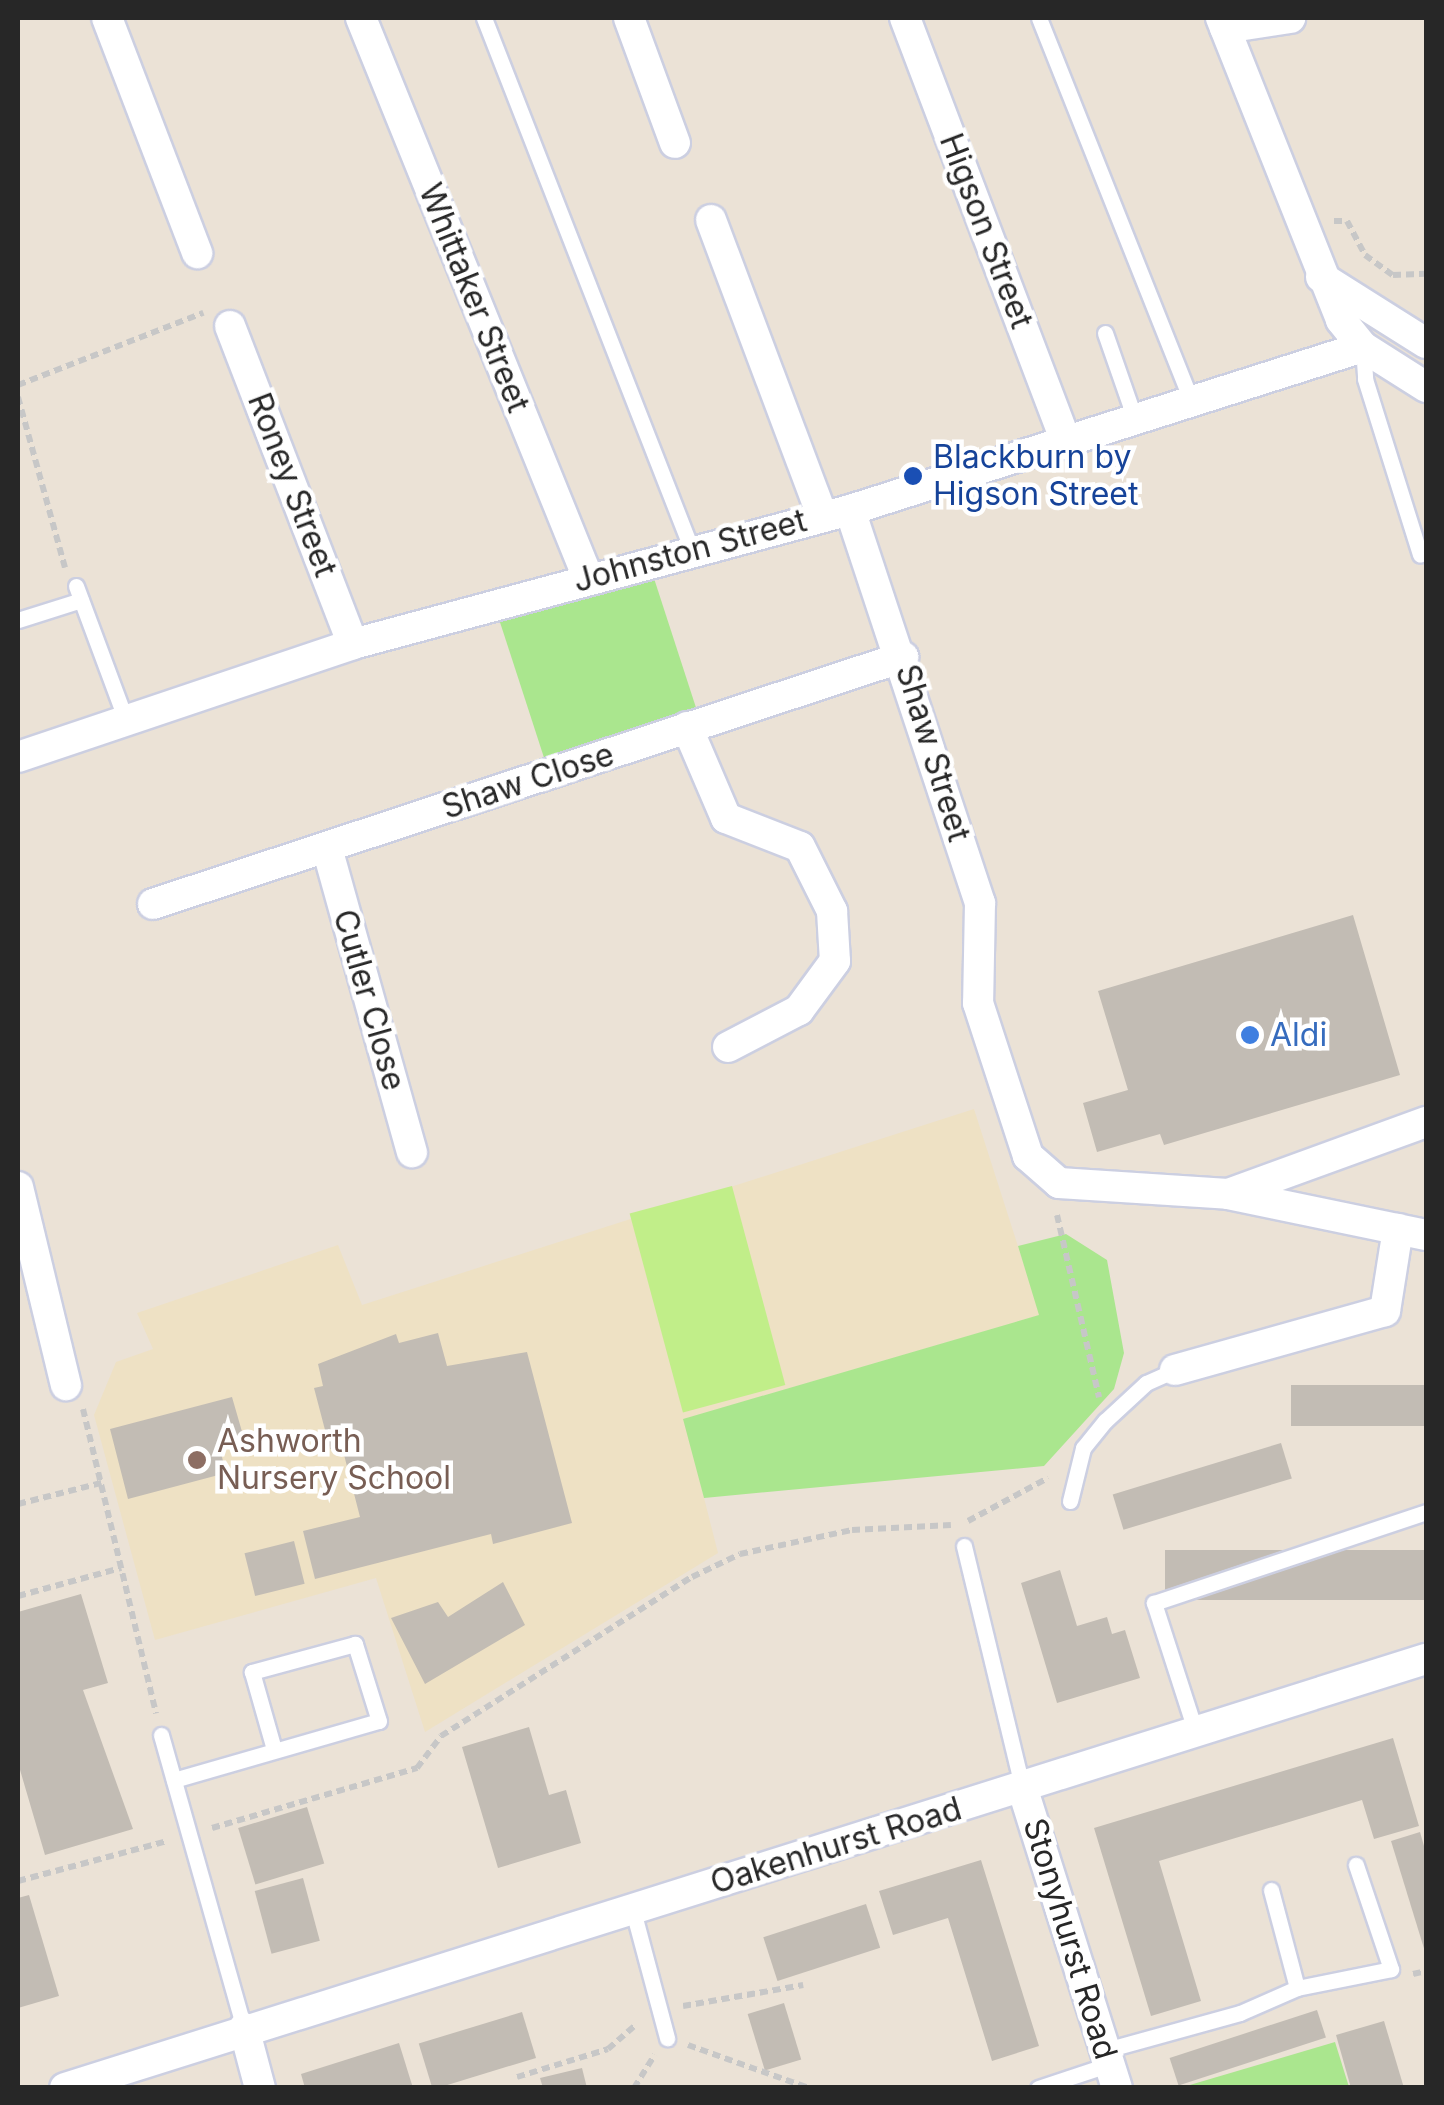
<!DOCTYPE html>
<html>
<head>
<meta charset="utf-8">
<style>
  body { margin:0 }
  #map { position:relative; width:1444px; height:2105px; overflow:hidden; background:#ebe2d6; font-family:Inter,sans-serif }
  div>[style] { position:absolute }
  [style*='--x'] { left:calc(var(--x)*1px); top:calc(var(--y)*1px); width:calc(var(--w)*1px); rotate:calc(var(--a)*1deg) }
  .education>* { inset:0; background:#eee1c4 }
  .green>* { inset:0; background:#aae68e; transform-origin:0 0 }
  .pitch>* { inset:0; background:#c1ee89; transform-origin:0 0 }
  .building>* { inset:0; background:#c2bcb4; transform-origin:0 0 }
  .path>* { height:6px; margin-top:-3px; transform-origin:0; background:repeating-linear-gradient(90deg,#c7c7c7 0 8px,transparent 0 13px) }
  .roads { filter:drop-shadow(2px 0 #cccfe1) drop-shadow(-2px 0 #cccfe1) drop-shadow(0 2px #cccfe1) drop-shadow(0 -2px #cccfe1) }
  .lane>* { height:15px; margin:-7.5px; padding:0 7.5px; transform-origin:7.5px; border-radius:7.5px; background:#fff }
  .street>* { height:30px; margin:-15px; padding:0 15px; transform-origin:15px; border-radius:15px; background:#fff }
  .dots>* { width:28px; height:28px; translate:-50% -50%; box-sizing:border-box; border:5px solid #fff; border-radius:50% }
  span { translate:-50% -50%; white-space:nowrap; text-align:center; line-height:1.15; -webkit-text-stroke:9px #fff; paint-order:stroke }
  .street-label { font-size:32px; color:#272727 }
  .transit-label { font-size:32px; color:#164399 }
  .left { translate:0 -50%; text-align:left }
  .shop-label { font-size:32px; color:#366cbe }
  .education-label { font-size:32px; color:#785e54 }
  .frame { position:absolute; inset:0; border:20px solid #272727; pointer-events:none }
</style>
</head>
<body>
<div id="map">
  <div class="education">
    <div style="clip-path:polygon(974px 1109px,1040px 1315px,684px 1419px,718px 1553px,425px 1732px,376px 1578px,155px 1640px,94px 1415px,116px 1362px,153px 1349px,137px 1313px,338px 1245px,362px 1305px)"></div>
  </div>
  <div class="green">
    <div style="left:649px;top:563px;width:168px;height:160px;rotate:72deg"></div>
    <div style="clip-path:polygon(1066px 1234px,1107px 1260px,1124px 1353px,1114px 1389px,1044px 1466px,704px 1498px,683px 1419px,1039px 1315px,1018px 1246px)"></div>
    <div style="clip-path:polygon(1335px 2042px,1349px 2087px,1183px 2087px)"></div>
  </div>
  <div class="pitch">
    <div style="left:732px;top:1186px;width:206px;height:106px;rotate:75deg"></div>
  </div>
  <div class="building">
    <div style="clip-path:polygon(1353px 915px,1400px 1075px,1164px 1145px,1160px 1134px,1097px 1152px,1083px 1103px,1128px 1090px,1098px 991px)"></div>
    <div style="clip-path:polygon(438px 1333px,447px 1366px,527px 1352px,572px 1523px,493px 1544px,491px 1534px,315px 1579px,303px 1531px,360px 1517px,342px 1447px,330px 1449px,314px 1388px,323px 1386px,318px 1364px,396px 1334px,399px 1343px)"></div>
    <div style="left:1426px;top:1385px;width:41px;height:135px;rotate:90deg"></div>
    <div style="clip-path:polygon(232px 1397px,245px 1442px,220px 1449px,226px 1473px,128px 1499px,110px 1429px)"></div>
    <div style="left:1281px;top:1443px;width:37px;height:176px;rotate:73deg"></div>
    <div style="left:294px;top:1541px;width:44px;height:51px;rotate:76deg"></div>
    <div style="left:1426px;top:1550px;width:50px;height:261px;rotate:90deg"></div>
    <div style="clip-path:polygon(1060px 1570px,1077px 1626px,1107px 1617px,1112px 1634px,1125px 1630px,1140px 1678px,1057px 1703px,1021px 1583px)"></div>
    <div style="clip-path:polygon(503px 1582px,525px 1625px,425px 1684px,391px 1618px,438px 1602px,448px 1617px)"></div>
    <div style="clip-path:polygon(81px 1594px,108px 1683px,83px 1690px,133px 1829px,45px 1855px,18px 1763px,18px 1612px)"></div>
    <div style="clip-path:polygon(529px 1727px,549px 1795px,566px 1790px,581px 1843px,498px 1868px,462px 1747px)"></div>
    <div style="clip-path:polygon(1393px 1738px,1419px 1826px,1374px 1839px,1362px 1800px,1159px 1861px,1201px 2001px,1151px 2016px,1094px 1828px)"></div>
    <div style="left:307px;top:1807px;width:59px;height:72px;rotate:73deg"></div>
    <div style="clip-path:polygon(1420px 1832px,1426px 1853px,1426px 1955px,1391px 1841px)"></div>
    <div style="clip-path:polygon(981px 1860px,1039px 2046px,992px 2061px,948px 1918px,893px 1935px,879px 1891px)"></div>
    <div style="left:303px;top:1878px;width:65px;height:50px;rotate:75deg"></div>
    <div style="clip-path:polygon(29px 1895px,59px 1996px,18px 2008px,18px 1898px)"></div>
    <div style="left:866px;top:1904px;width:46px;height:108px;rotate:72deg"></div>
    <div style="left:784px;top:2003px;width:59px;height:38px;rotate:73deg"></div>
    <div style="left:1317px;top:2010px;width:29px;height:155px;rotate:72deg"></div>
    <div style="left:522px;top:2012px;width:48px;height:108px;rotate:73deg"></div>
    <div style="clip-path:polygon(1384px 2021px,1404px 2088px,1351px 2088px,1336px 2035px)"></div>
    <div style="clip-path:polygon(399px 2043px,413px 2088px,305px 2088px,301px 2074px)"></div>
    <div style="clip-path:polygon(582px 2068px,587px 2088px,543px 2088px,540px 2078px)"></div>
  </div>
  <div class="path">
    <div style="--x:1334;--y:221;--w:13;--a:0"></div>
    <div style="--x:1347;--y:221;--w:38;--a:62"></div>
    <div style="--x:1365;--y:255;--w:34;--a:36"></div>
    <div style="--x:1393;--y:275;--w:33;--a:-2"></div>
    <div style="--x:18;--y:385;--w:199;--a:-21.3"></div>
    <div style="--x:18;--y:397;--w:177;--a:74.6"></div>
    <div style="--x:1057;--y:1215;--w:187;--a:77"></div>
    <div style="--x:83;--y:1409;--w:313;--a:76.5"></div>
    <div style="--x:18;--y:1504;--w:86;--a:-14.2"></div>
    <div style="--x:968;--y:1521;--w:91;--a:-28.3"></div>
    <div style="--x:18;--y:1596;--w:107;--a:-15.2"></div>
    <div style="--x:212;--y:1828;--w:214;--a:-16.3"></div>
    <div style="--x:417;--y:1768;--w:40;--a:-53"></div>
    <div style="--x:441;--y:1736;--w:297;--a:-32.4"></div>
    <div style="--x:692;--y:1577;--w:53;--a:-25.6"></div>
    <div style="--x:740;--y:1554;--w:115;--a:-12.1"></div>
    <div style="--x:852;--y:1530;--w:99;--a:-2.9"></div>
    <div style="--x:18;--y:1881;--w:154;--a:-15"></div>
    <div style="--x:1413;--y:1974;--w:13;--a:-13"></div>
    <div style="--x:683;--y:2006;--w:122;--a:-9.9"></div>
    <div style="--x:688;--y:2045;--w:128;--a:19.6"></div>
    <div style="--x:517;--y:2077;--w:95;--a:-17.1"></div>
    <div style="--x:608;--y:2049;--w:38;--a:-41"></div>
    <div style="--x:634;--y:2088;--w:39;--a:-58"></div>
  </div>
  <div class="roads">
    <div class="lane">
      <div style="--x:484;--y:18;--w:574;--a:68.66"></div>
      <div style="--x:1039;--y:18;--w:414;--a:68.3"></div>
      <div style="--x:1105;--y:333;--w:94;--a:70.8"></div>
      <div style="--x:1363;--y:347;--w:32;--a:86"></div>
      <div style="--x:1365;--y:379;--w:184;--a:72.6"></div>
      <div style="--x:76;--y:586;--w:146;--a:69.6"></div>
      <div style="--x:18;--y:620;--w:66;--a:-17.6"></div>
      <div style="--x:1070;--y:1501;--w:55;--a:-76.2"></div>
      <div style="--x:1083;--y:1448;--w:35;--a:-51"></div>
      <div style="--x:1105;--y:1421;--w:56;--a:-42.8"></div>
      <div style="--x:1146;--y:1383;--w:32;--a:-24"></div>
      <div style="--x:964;--y:1546;--w:251;--a:76.4"></div>
      <div style="--x:1196;--y:1733;--w:137;--a:-107.9"></div>
      <div style="--x:1154;--y:1603;--w:287;--a:-18.5"></div>
      <div style="--x:161;--y:1735;--w:305;--a:74.2"></div>
      <div style="--x:174;--y:1780;--w:213;--a:-16.1"></div>
      <div style="--x:379;--y:1721;--w:81;--a:-107.3"></div>
      <div style="--x:355;--y:1644;--w:107;--a:164.8"></div>
      <div style="--x:252;--y:1672;--w:80;--a:74.1"></div>
      <div style="--x:1271;--y:1890;--w:101;--a:75.1"></div>
      <div style="--x:632;--y:1907;--w:136;--a:75"></div>
      <div style="--x:1106;--y:2050;--w:139;--a:-15.4"></div>
      <div style="--x:1240;--y:2013;--w:62;--a:-23.7"></div>
      <div style="--x:1297;--y:1988;--w:96;--a:-11.4"></div>
      <div style="--x:1391;--y:1969;--w:110;--a:-108.6"></div>
      <div style="--x:1038;--y:2088;--w:76;--a:-18.4"></div>
    </div>
    <div class="street">
      <div style="--x:107;--y:18;--w:252;--a:69"></div>
      <div style="--x:361;--y:18;--w:604;--a:67.93"></div>
      <div style="--x:629;--y:18;--w:133;--a:69.8"></div>
      <div style="--x:905;--y:18;--w:456;--a:69.2"></div>
      <div style="--x:1221;--y:18;--w:325;--a:68.3"></div>
      <div style="--x:1341;--y:320;--w:35;--a:51"></div>
      <div style="--x:1363;--y:347;--w:75;--a:32.4"></div>
      <div style="--x:1225;--y:28;--w:66;--a:-8.7"></div>
      <div style="--x:711;--y:220;--w:315;--a:69.4"></div>
      <div style="--x:1321;--y:277;--w:124;--a:32.2"></div>
      <div style="--x:230;--y:326;--w:341;--a:68.9"></div>
      <div style="--x:850;--y:510;--w:414;--a:71.7"></div>
      <div style="--x:980;--y:903;--w:100;--a:91.1"></div>
      <div style="--x:978;--y:1003;--w:161;--a:71.9"></div>
      <div style="--x:1028;--y:1156;--w:41;--a:41.1"></div>
      <div style="--x:1059;--y:1183;--w:169;--a:3.7"></div>
      <div style="--x:1228;--y:1194;--w:202;--a:11.7"></div>
      <div style="--x:687;--y:727;--w:99;--a:66.8"></div>
      <div style="--x:726;--y:818;--w:79;--a:21.4"></div>
      <div style="--x:800;--y:847;--w:72;--a:63.4"></div>
      <div style="--x:832;--y:911;--w:50;--a:86.6"></div>
      <div style="--x:835;--y:961;--w:61;--a:126.3"></div>
      <div style="--x:799;--y:1010;--w:80;--a:152.5"></div>
      <div style="--x:18;--y:757;--w:354;--a:-18.6"></div>
      <div style="--x:353;--y:644;--w:515;--a:-15.09"></div>
      <div style="--x:850;--y:510;--w:538;--a:-17.63"></div>
      <div style="--x:327;--y:848;--w:316;--a:74.4"></div>
      <div style="--x:153;--y:904;--w:790;--a:-18.23"></div>
      <div style="--x:18;--y:1187;--w:204;--a:76.4"></div>
      <div style="--x:1228;--y:1194;--w:211;--a:-20"></div>
      <div style="--x:1175;--y:1370;--w:218;--a:-15.7"></div>
      <div style="--x:1385;--y:1311;--w:83;--a:-81"></div>
      <div style="--x:1023;--y:1790;--w:312;--a:72.5"></div>
      <div style="--x:244;--y:2028;--w:62;--a:75.1"></div>
      <div style="--x:65;--y:2088;--w:1427;--a:-17.5"></div>
    </div>
  </div>
  <div class="dots">
    <div style="left:913px;top:476px;background:#1a4fb4"></div>
    <div style="left:1250px;top:1035px;background:#3f7fe0"></div>
    <div style="left:197px;top:1460px;background:#8d6e63"></div>
  </div>
  <div class="street-label">
    <span style="left:986px;top:231px;rotate:69deg">Higson Street</span>
    <span style="left:474px;top:298px;rotate:68deg">Whittaker Street</span>
    <span style="left:292px;top:485px;rotate:69deg">Roney Street</span>
    <span style="left:690px;top:551px;rotate:-15deg">Johnston Street</span>
    <span style="left:933px;top:753px;rotate:73deg">Shaw Street</span>
    <span style="left:528px;top:781px;rotate:-18deg">Shaw Close</span>
    <span style="left:369px;top:1000px;rotate:74deg">Cutler Close</span>
    <span style="left:836px;top:1846px;rotate:-17deg">Oakenhurst Road</span>
    <span style="left:1070px;top:1939px;rotate:73deg">Stonyhurst Road</span>
  </div>
  <div class="transit-label">
    <span class="left" style="left:933px;top:476px">Blackburn by<br>Higson Street</span>
  </div>
  <div class="shop-label">
    <span class="left" style="left:1270px;top:1035px">Aldi</span>
  </div>
  <div class="education-label">
    <span class="left" style="left:217px;top:1460px">Ashworth<br>Nursery School</span>
  </div>
  <div class="frame"></div>
</div>
</body>
</html>
